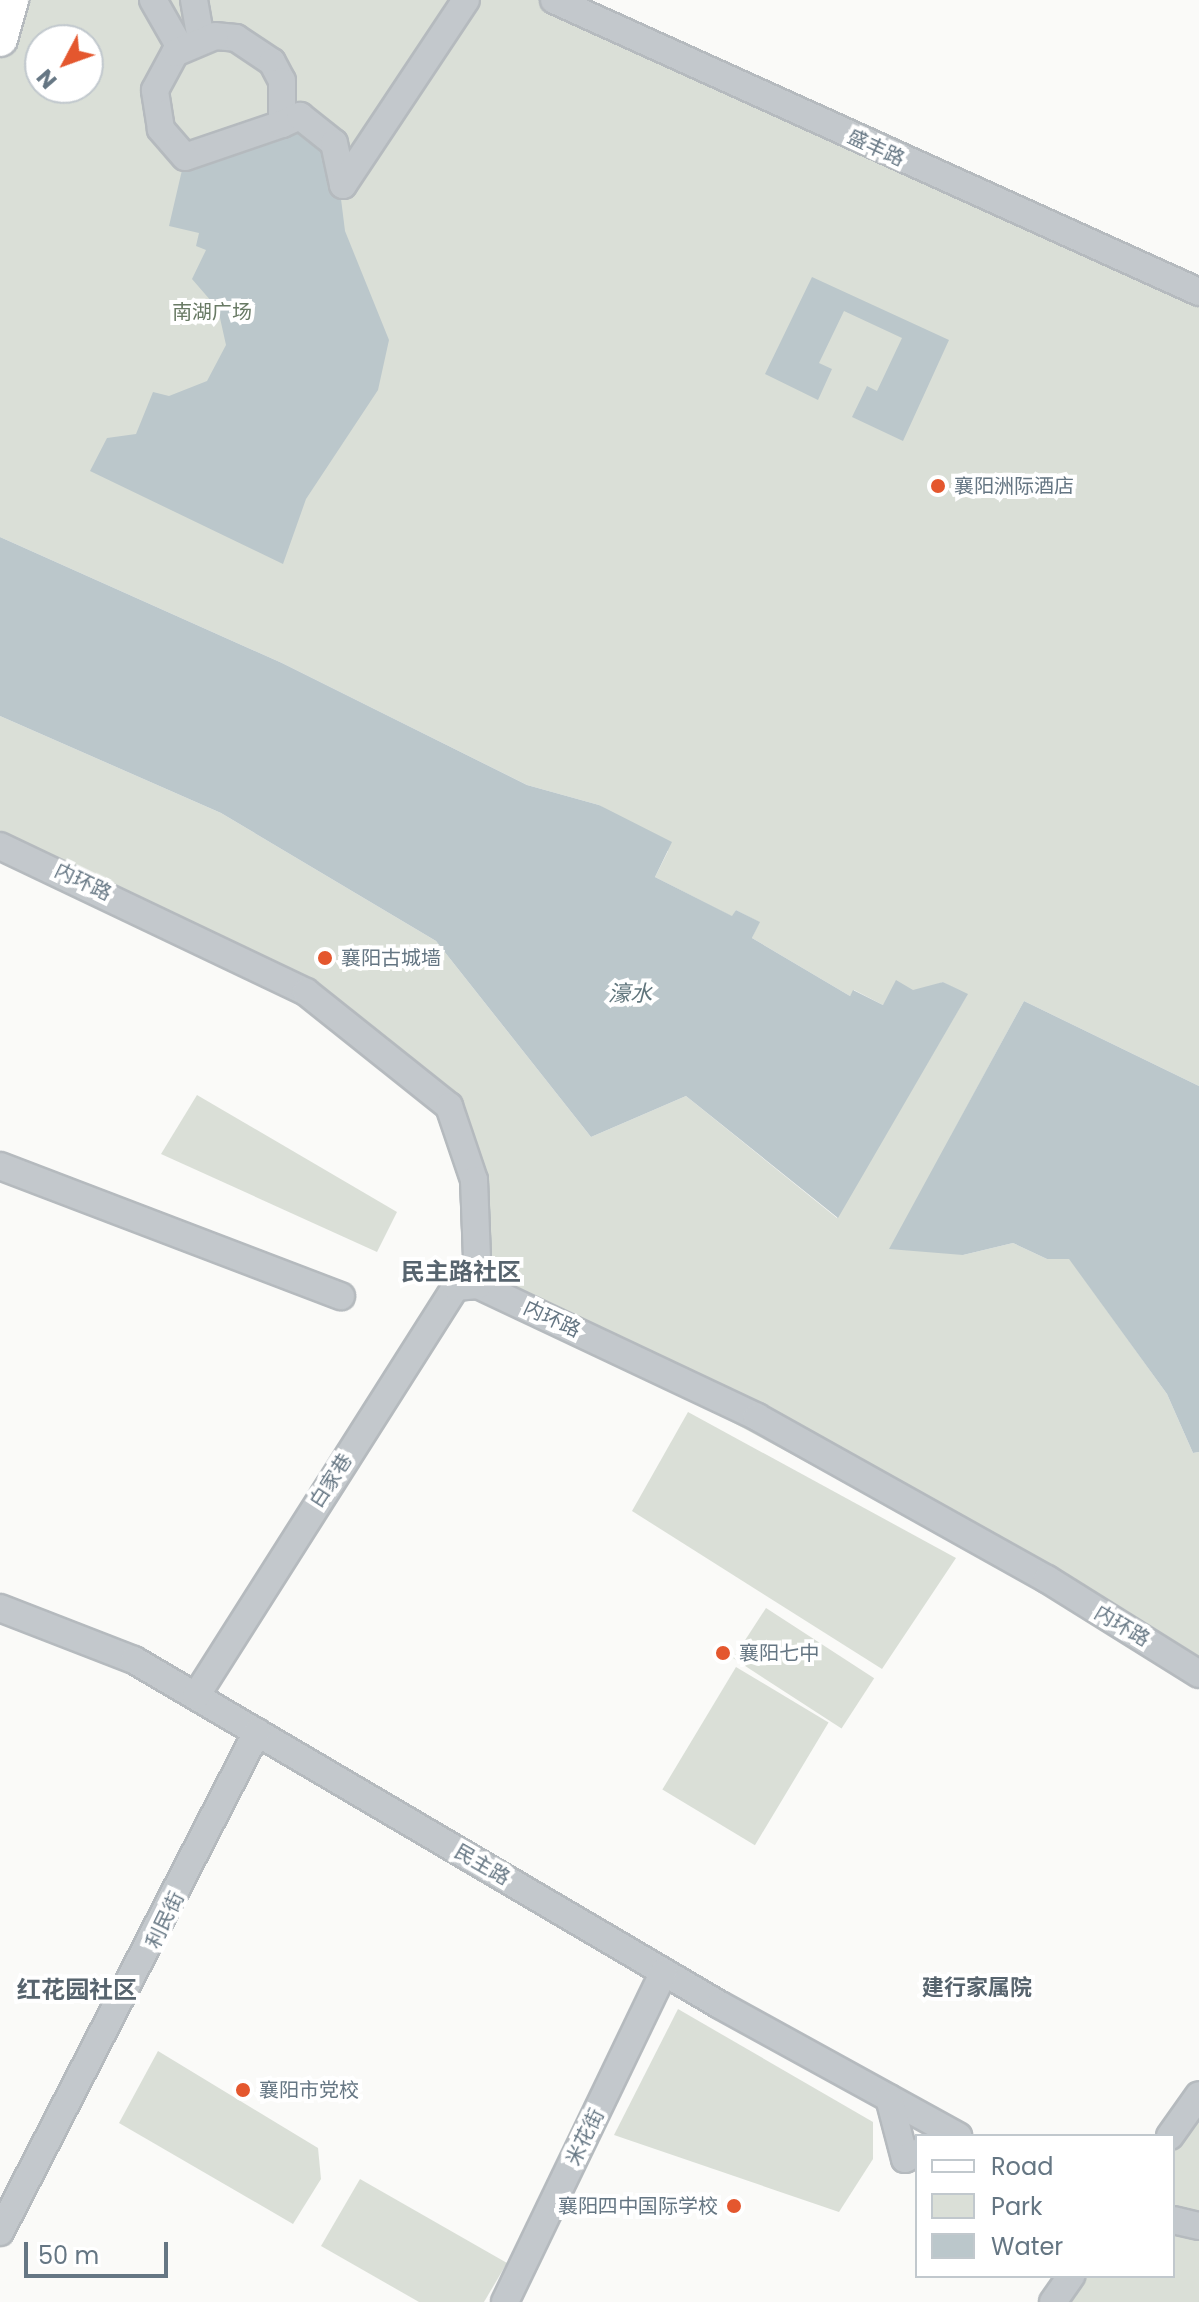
<!DOCTYPE html>
<html>
<head>
<meta charset="utf-8">
<style>
  body { margin:0 }
  #map { position:relative; width:1199px; height:2302px; overflow:hidden; background:#fafaf8; font-family:Poppins,"Noto Sans SC",sans-serif }
  div>[style] { position:absolute }
  [style*='--x'] { left:calc(var(--x)*1px); top:calc(var(--y)*1px); width:calc(var(--w)*1px); rotate:calc(var(--a)*1deg) }
  .green>* { inset:0; background:#dadfd7; transform-origin:0 0 }
  .water>* { inset:0; background:#bbc7cb }
  .roads { filter:drop-shadow(2px 0 #b5babe) drop-shadow(-2px 0 #b5babe) drop-shadow(0 2px #b5babe) drop-shadow(0 -2px #b5babe) }
  .minor>* { height:26px; margin:-13px; padding:0 13px; transform-origin:13px; border-radius:13px; background:#c3c8cc }
  .major>* { height:34px; margin:-17px; padding:0 17px; transform-origin:17px; border-radius:17px; background:#fff }
  .dots>* { width:22px; height:22px; translate:-50% -50%; box-sizing:border-box; border:4px solid #fff; border-radius:50% }
  span { translate:-50% -50%; white-space:nowrap; text-align:center; line-height:1.15; -webkit-text-stroke:8px #fff; paint-order:stroke }
  .street-label { font-size:20px; color:#657683 }
  .park-label { font-size:20px; color:#687a64 }
  .poi-label { font-size:20px; color:#657683 }
  .left { translate:0 -50%; text-align:left }
  .right { translate:-100% -50%; text-align:right }
  .water-label { font-size:22px; color:#60757c; font-style:italic }
  .neighbourhood-label { font-size:22px; color:#57646e; font-weight:700 }
  .quarter-label { font-size:24px; color:#57646e; font-weight:700 }
  .legend { position:absolute; left:915px; top:2134px; width:260px; height:144px; box-sizing:border-box; background:#fff; border:2px solid #c1c8cd; margin:0; padding:10px 14px; list-style:none; font-size:24px; color:#657683 }
  .legend li { display:flex; align-items:center; gap:16px; height:40px }
  .legend b { width:40px; border:2px solid #c1c8cd }
  .north { position:absolute; left:24px; top:24px; width:80px; height:80px; box-sizing:border-box; background:#fff; border:2px solid #c1c8cd; border-radius:50%; rotate:229deg; font-size:22px; font-weight:700; line-height:32px; text-align:center; color:#657683 }
  .north::after { content:''; display:block; margin:auto; width:28px; height:36px; background:#e4572e; clip-path:polygon(50% 0,100% 100%,50% 72%,0 100%) }
  .scale { position:absolute; left:24px; top:2242px; width:144px; height:36px; box-sizing:border-box; border:4px solid #657683; border-top:0; padding-left:10px; font-size:24px; line-height:28px; white-space:nowrap; color:#657683; -webkit-text-stroke:6px #fff; paint-order:stroke }
</style>
</head>
<body>
<div id="map">
  <div class="green">
    <div style="clip-path:polygon(evenodd,11px 0,554px 0,1199px 292px,1199px 1086px,1024px 1001px,951px 1136px,963px 1255px,1013px 1243px,1047px 1259px,1069px 1258px,1167px 1394px,1193px 1453px,1199px 1452px,1199px 1674px,478px 1285px,449px 1106px,306px 992px,0 846px,0 716px,221px 813px,436px 941px,591px 1137px,686px 1096px,837px 1218px,967px 995px,943px 982px,883px 1005px,854px 990px,850px 996px,752px 938px,759px 922px,736px 910px,733px 917px,655px 877px,668px 851px,599px 805px,527px 785px,282px 663px,0 537px,0 39px,11px 0,40px 40px,88px 40px,88px 88px,40px 88px,40px 40px)"></div>
    <div style="clip-path:polygon(197px 1095px,397px 1212px,377px 1252px,161px 1154px)"></div>
    <div style="clip-path:polygon(688px 1412px,956px 1558px,882px 1669px,632px 1511px)"></div>
    <div style="left:766px;top:1608px;width:129px;height:60px;rotate:33deg"></div>
    <div style="left:736px;top:1667px;width:108px;height:143px;rotate:31deg"></div>
    <div style="clip-path:polygon(678px 2009px,873px 2122px,873px 2159px,839px 2212px,614px 2135px)"></div>
    <div style="clip-path:polygon(158px 2051px,318px 2148px,321px 2179px,293px 2224px,119px 2123px)"></div>
    <div style="clip-path:polygon(1199px 2095px,1199px 2302px,1053px 2302px,1071px 2276px,1173px 2276px,1173px 2136px)"></div>
    <div style="clip-path:polygon(360px 2179px,507px 2263px,484px 2302px,419px 2302px,321px 2246px)"></div>
  </div>
  <div class="water">
    <div style="clip-path:polygon(282px 124px,334px 143px,345px 231px,389px 340px,378px 390px,306px 499px,283px 564px,90px 471px,107px 438px,136px 434px,153px 392px,169px 396px,207px 381px,226px 345px,218px 309px,192px 279px,206px 250px,196px 246px,199px 233px,169px 226px,185px 157px)"></div>
    <div style="clip-path:polygon(812px 277px,949px 340px,903px 441px,852px 417px,867px 386px,877px 391px,902px 338px,844px 311px,819px 363px,832px 369px,818px 400px,765px 374px)"></div>
    <div style="clip-path:polygon(0 537px,282px 663px,527px 785px,599px 805px,672px 842px,655px 877px,732px 916px,736px 910px,760px 922px,752px 938px,850px 996px,853px 990px,883px 1005px,896px 980px,913px 990px,943px 982px,968px 994px,838px 1218px,686px 1096px,591px 1137px,436px 941px,221px 813px,0 716px)"></div>
    <div style="clip-path:polygon(1024px 1001px,1199px 1086px,1199px 1452px,1193px 1453px,1167px 1394px,1069px 1259px,1047px 1259px,1013px 1243px,963px 1255px,889px 1249px)"></div>
  </div>
  <div class="roads">
    <div class="minor">
      <div style="--x:153;--y:0;--w:56;--a:60.3"></div>
      <div style="--x:194;--y:0;--w:40;--a:80"></div>
      <div style="--x:554;--y:0;--w:708;--a:24.36"></div>
      <div style="--x:215;--y:36;--w:21;--a:5"></div>
      <div style="--x:236;--y:38;--w:43;--a:33.7"></div>
      <div style="--x:272;--y:62;--w:21;--a:62"></div>
      <div style="--x:282;--y:81;--w:43;--a:90"></div>
      <div style="--x:282;--y:124;--w:102;--a:161.2"></div>
      <div style="--x:185;--y:157;--w:37;--a:-131"></div>
      <div style="--x:161;--y:129;--w:39;--a:-99"></div>
      <div style="--x:155;--y:90;--w:42;--a:-61.6"></div>
      <div style="--x:175;--y:53;--w:43;--a:-23"></div>
      <div style="--x:282;--y:124;--w:20;--a:-24"></div>
      <div style="--x:300;--y:116;--w:43;--a:38.5"></div>
      <div style="--x:334;--y:143;--w:43;--a:77.9"></div>
      <div style="--x:343;--y:185;--w:222;--a:-56.4"></div>
      <div style="--x:0;--y:846;--w:339;--a:25.5"></div>
      <div style="--x:306;--y:992;--w:183;--a:38.6"></div>
      <div style="--x:449;--y:1106;--w:78;--a:71.3"></div>
      <div style="--x:474;--y:1180;--w:105;--a:87.8"></div>
      <div style="--x:478;--y:1285;--w:309;--a:25.3"></div>
      <div style="--x:757;--y:1417;--w:332;--a:29.2"></div>
      <div style="--x:1047;--y:1579;--w:179;--a:32"></div>
      <div style="--x:0;--y:1166;--w:365;--a:20.9"></div>
      <div style="--x:0;--y:1608;--w:144;--a:21.2"></div>
      <div style="--x:134;--y:1660;--w:680;--a:30.49"></div>
      <div style="--x:720;--y:2005;--w:272;--a:28.8"></div>
      <div style="--x:196;--y:1696;--w:485;--a:-57.6"></div>
      <div style="--x:456;--y:1287;--w:22;--a:-5"></div>
      <div style="--x:889;--y:2098;--w:63;--a:75.3"></div>
      <div style="--x:905;--y:2159;--w:13;--a:-27"></div>
      <div style="--x:1170;--y:2136;--w:50;--a:-54.7"></div>
      <div style="--x:1173;--y:2220;--w:27;--a:13"></div>
      <div style="--x:0;--y:2232;--w:562;--a:-62.8"></div>
      <div style="--x:505;--y:2302;--w:366;--a:-64.3"></div>
      <div style="--x:1053;--y:2302;--w:32;--a:-55"></div>
    </div>
    <div class="major">
      <div style="--x:0;--y:39;--w:41;--a:-74.2"></div>
    </div>
  </div>
  <div class="dots">
    <div style="left:938px;top:486px;background:#e4572e"></div>
    <div style="left:325px;top:958px;background:#e4572e"></div>
    <div style="left:723px;top:1653px;background:#e4572e"></div>
    <div style="left:243px;top:2090px;background:#e4572e"></div>
    <div style="left:734px;top:2206px;background:#e4572e"></div>
  </div>
  <div class="street-label">
    <span style="left:876px;top:148px;rotate:25deg">盛丰路</span>
    <span style="left:83px;top:882px;rotate:26deg">内环路</span>
    <span style="left:552px;top:1319px;rotate:25deg">内环路</span>
    <span style="left:331px;top:1481px;rotate:-57deg">白家巷</span>
    <span style="left:1122px;top:1626px;rotate:31deg">内环路</span>
    <span style="left:482px;top:1865px;rotate:30deg">民主路</span>
    <span style="left:165px;top:1920px;rotate:-64deg">利民街</span>
    <span style="left:585px;top:2137px;rotate:-64deg">米花街</span>
  </div>
  <div class="park-label">
    <span style="left:212px;top:312px">南湖广场</span>
  </div>
  <div class="poi-label">
    <span class="left" style="left:954px;top:486px">襄阳洲际酒店</span>
    <span class="left" style="left:341px;top:958px">襄阳古城墙</span>
    <span class="left" style="left:739px;top:1653px">襄阳七中</span>
    <span class="left" style="left:259px;top:2090px">襄阳市党校</span>
    <span class="right" style="left:718px;top:2206px">襄阳四中国际学校</span>
  </div>
  <div class="water-label">
    <span style="left:630px;top:994px">濠水</span>
  </div>
  <div class="neighbourhood-label">
    <span style="left:977px;top:1988px">建行家属院</span>
  </div>
  <div class="quarter-label">
    <span style="left:461px;top:1272px">民主路社区</span>
    <span style="left:77px;top:1990px">红花园社区</span>
  </div>
  <ul class="legend">
  <li><b style="height:10px;background:#fff"></b>Road</li>
  <li><b style="height:22px;background:#dadfd7"></b>Park</li>
  <li><b style="height:22px;background:#bbc7cb"></b>Water</li>
  </ul>
  <div class="north">N</div>
  <div class="scale">50 m</div>
</div>
</body>
</html>
